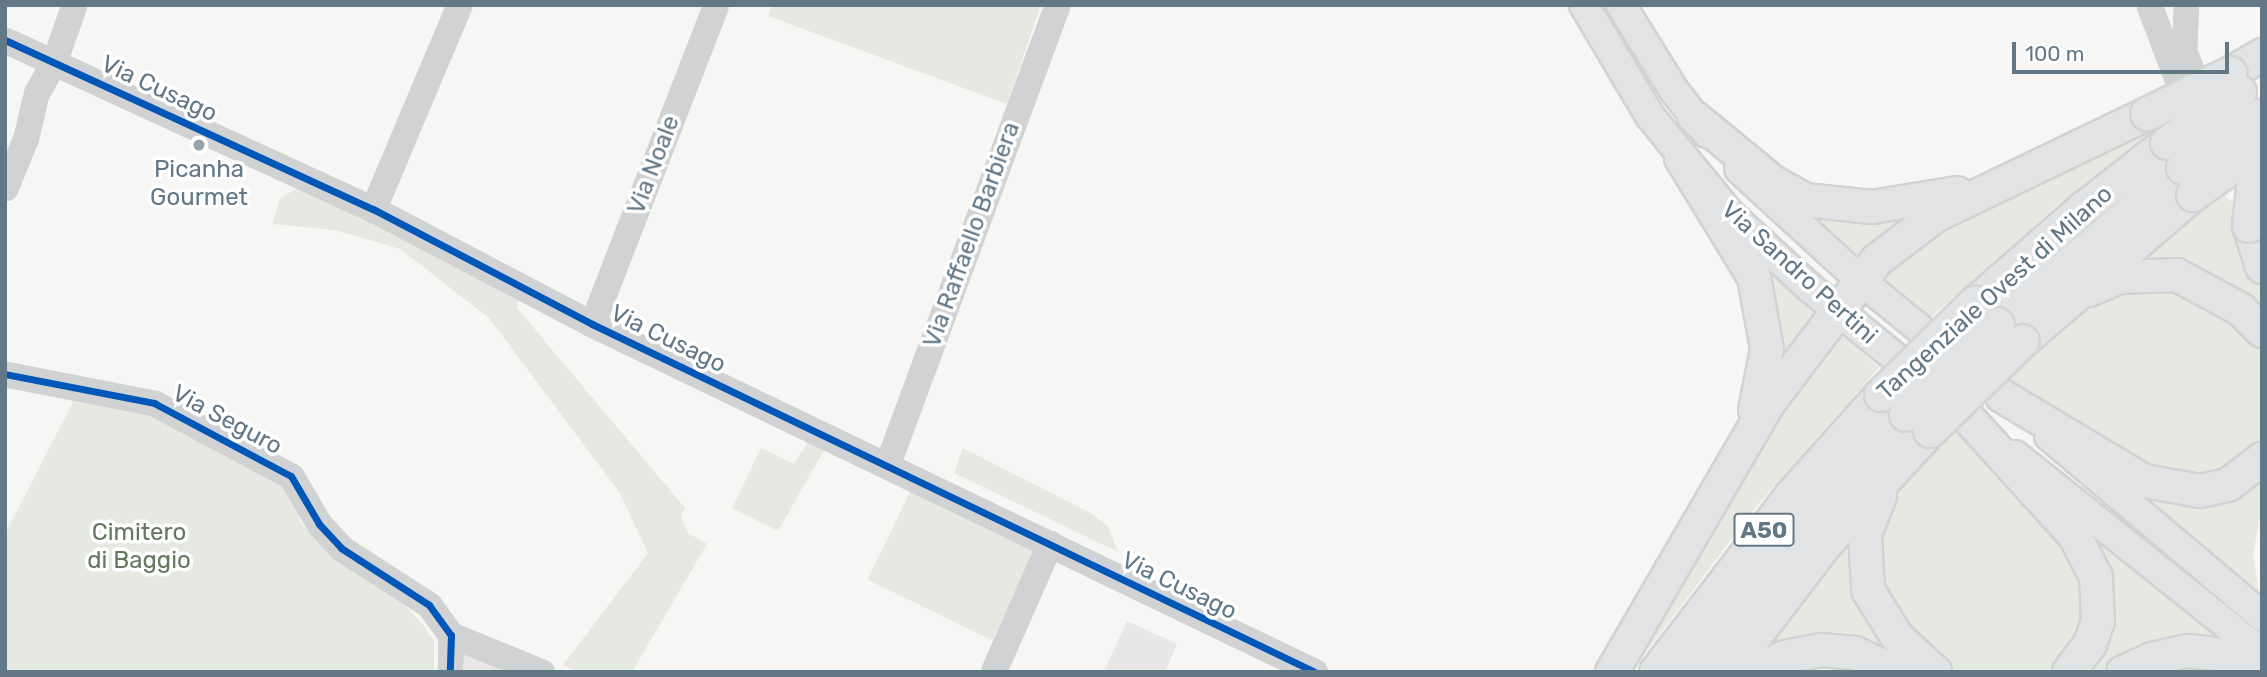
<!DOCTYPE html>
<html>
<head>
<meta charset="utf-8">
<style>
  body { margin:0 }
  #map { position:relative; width:2267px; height:677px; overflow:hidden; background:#f6f6f4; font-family:Rubik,sans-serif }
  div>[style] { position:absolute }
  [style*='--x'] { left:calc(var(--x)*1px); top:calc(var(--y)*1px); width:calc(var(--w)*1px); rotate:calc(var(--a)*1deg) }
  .built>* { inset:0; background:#e6e7e6 }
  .green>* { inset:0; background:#e6e9e2; transform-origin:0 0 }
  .roads { filter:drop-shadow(2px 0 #d1d3d3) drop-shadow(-2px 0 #d1d3d3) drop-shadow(0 2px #d1d3d3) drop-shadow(0 -2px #d1d3d3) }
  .minor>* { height:21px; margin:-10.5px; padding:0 10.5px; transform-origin:10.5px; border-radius:10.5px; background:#d1d2d3 }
  .major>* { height:28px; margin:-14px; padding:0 14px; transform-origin:14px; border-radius:14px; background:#e2e3e4 }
  .highway>* { height:32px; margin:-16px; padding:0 16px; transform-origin:16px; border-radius:16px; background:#e2e3e4 }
  .bridges { filter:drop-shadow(2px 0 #d3d4d4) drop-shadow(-2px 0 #d3d4d4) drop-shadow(0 2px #d3d4d4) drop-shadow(0 -2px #d3d4d4) }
  .highway-bridge>* { height:32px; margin:-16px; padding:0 16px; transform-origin:16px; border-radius:16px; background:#e2e3e4 }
  .cycleway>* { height:7px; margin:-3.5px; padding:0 3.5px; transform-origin:3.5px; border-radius:3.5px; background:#0057b8 }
  .dots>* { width:19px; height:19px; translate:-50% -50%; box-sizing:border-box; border:4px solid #fff; border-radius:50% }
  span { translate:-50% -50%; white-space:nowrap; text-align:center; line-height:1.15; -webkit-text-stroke:7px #fff; paint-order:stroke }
  .shield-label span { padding:2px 5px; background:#fff; border:2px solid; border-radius:5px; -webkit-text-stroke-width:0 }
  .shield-label { font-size:23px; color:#627887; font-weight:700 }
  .street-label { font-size:24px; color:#627887 }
  .poi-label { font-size:24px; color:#627887 }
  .park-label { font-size:24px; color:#64785e }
  .frame { position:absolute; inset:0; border:7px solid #627887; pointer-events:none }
  .scale { position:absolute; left:2012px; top:42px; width:217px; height:32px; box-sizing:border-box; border:4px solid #627887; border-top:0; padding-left:9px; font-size:21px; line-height:24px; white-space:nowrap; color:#627887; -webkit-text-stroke:5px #fff; paint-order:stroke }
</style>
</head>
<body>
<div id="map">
  <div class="built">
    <div style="clip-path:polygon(1127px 621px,1177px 644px,1165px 672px,1104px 672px)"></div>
    <div style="clip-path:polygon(460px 646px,528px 672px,457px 672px)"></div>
  </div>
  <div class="green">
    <div style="clip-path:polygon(772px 5px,1041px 5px,1007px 104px,768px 16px)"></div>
    <div style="clip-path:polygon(2151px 123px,2154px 129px,2059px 204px,1929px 319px,1875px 274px,1908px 243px)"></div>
    <div style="clip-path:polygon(300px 186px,519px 299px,517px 308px,685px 508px,681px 517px,688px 533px,707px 544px,632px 672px,579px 672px,563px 665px,648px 553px,619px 492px,489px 318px,400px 249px,335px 230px,272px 224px,280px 199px)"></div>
    <div style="clip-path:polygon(2220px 188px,2228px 199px,2242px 205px,2248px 262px,2262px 292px,2262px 321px,2133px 265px)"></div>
    <div style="clip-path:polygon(1800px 207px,1924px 209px,1896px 225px,1862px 262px)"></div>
    <div style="clip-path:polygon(1751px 258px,1822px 315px,1774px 380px)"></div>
    <div style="clip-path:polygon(2179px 285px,2262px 343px,2262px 449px,2235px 472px,2175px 482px,2075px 431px,2004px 379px,2048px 336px,2106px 292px)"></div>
    <div style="clip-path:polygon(1832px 325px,1879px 368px,1756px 507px,1631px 672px,1620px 672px)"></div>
    <div style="clip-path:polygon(75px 398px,151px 412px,290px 491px,301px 523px,323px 548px,406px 606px,424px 626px,434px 641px,434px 672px,5px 672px,5px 534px)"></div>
    <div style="clip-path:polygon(1952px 428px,2071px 546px,2094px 596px,2061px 672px,1947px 672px,1875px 588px,1882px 507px)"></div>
    <div style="clip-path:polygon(811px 437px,827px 445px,778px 531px,732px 508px,761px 448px,794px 464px)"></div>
    <div style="clip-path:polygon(963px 448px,1094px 515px,1108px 527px,1118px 552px,954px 473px)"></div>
    <div style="clip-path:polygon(2262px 472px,2262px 507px,2253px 554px,2259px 593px,2133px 487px)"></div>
    <div style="left:913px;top:486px;width:139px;height:104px;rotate:26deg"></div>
    <div style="clip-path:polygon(1858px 520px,1903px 658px,1768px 655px,1756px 646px)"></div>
    <div style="clip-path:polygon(2085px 532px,2237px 652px,2109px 672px,2081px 672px)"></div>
  </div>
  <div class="roads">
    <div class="minor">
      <div style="--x:2149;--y:5;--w:110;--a:69.3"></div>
      <div style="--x:2186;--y:5;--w:46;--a:92.5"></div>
      <div style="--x:2184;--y:51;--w:53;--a:68.8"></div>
      <div style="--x:5;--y:40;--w:405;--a:24.7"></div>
      <div style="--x:373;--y:209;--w:247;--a:27.7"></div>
      <div style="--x:592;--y:324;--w:802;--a:25.7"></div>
      <div style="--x:5;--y:188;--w:55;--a:-67.6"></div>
      <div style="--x:26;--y:137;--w:44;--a:-76.9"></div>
      <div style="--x:36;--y:94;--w:37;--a:-61"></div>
      <div style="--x:54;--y:62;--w:60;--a:-70.7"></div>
      <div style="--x:373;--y:209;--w:221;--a:-67.1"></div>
      <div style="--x:592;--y:324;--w:342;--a:-68.8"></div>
      <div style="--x:5;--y:374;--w:152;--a:11"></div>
      <div style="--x:154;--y:403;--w:155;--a:28.1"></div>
      <div style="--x:291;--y:476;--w:56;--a:59.7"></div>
      <div style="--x:319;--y:524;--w:33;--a:47"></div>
      <div style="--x:341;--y:548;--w:105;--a:32.9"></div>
      <div style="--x:429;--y:605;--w:37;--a:54"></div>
      <div style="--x:451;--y:635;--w:37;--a:92"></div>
      <div style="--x:887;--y:465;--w:490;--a:-69.7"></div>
      <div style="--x:451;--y:635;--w:98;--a:22.1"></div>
      <div style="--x:993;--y:672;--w:141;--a:-66.2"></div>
    </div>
    <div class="major">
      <div style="--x:1584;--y:5;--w:129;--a:59.3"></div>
      <div style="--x:1650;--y:116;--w:127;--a:50.8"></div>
      <div style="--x:1730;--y:214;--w:106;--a:42.7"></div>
      <div style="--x:1808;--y:286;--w:150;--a:39.3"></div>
      <div style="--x:1621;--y:5;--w:99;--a:58.2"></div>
      <div style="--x:1673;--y:89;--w:56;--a:52.3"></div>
      <div style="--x:1739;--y:169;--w:164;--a:42.5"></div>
      <div style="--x:1860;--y:280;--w:120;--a:39.3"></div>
      <div style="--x:2049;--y:436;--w:279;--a:40.2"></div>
      <div style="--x:2015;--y:455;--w:317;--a:38.7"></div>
    </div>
    <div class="highway">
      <div style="--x:2231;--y:73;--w:36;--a:-30"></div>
      <div style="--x:1694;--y:117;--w:102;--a:39.4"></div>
      <div style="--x:1773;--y:182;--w:37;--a:29"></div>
      <div style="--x:1805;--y:200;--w:67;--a:6"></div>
      <div style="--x:1872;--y:207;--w:86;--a:-9.4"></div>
      <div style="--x:1681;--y:158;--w:140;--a:58.5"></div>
      <div style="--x:1754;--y:277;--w:73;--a:79.8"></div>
      <div style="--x:1767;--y:349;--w:62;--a:101.1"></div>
      <div style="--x:2249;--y:226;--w:43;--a:72.4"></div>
      <div style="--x:2089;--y:290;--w:33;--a:-23"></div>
      <div style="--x:2119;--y:277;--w:58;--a:-2"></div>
      <div style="--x:2177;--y:275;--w:72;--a:28.4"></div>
      <div style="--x:2240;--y:309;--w:31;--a:45"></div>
      <div style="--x:1975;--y:303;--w:145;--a:-41.1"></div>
      <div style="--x:2084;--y:208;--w:105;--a:-38.1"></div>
      <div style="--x:1998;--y:324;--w:242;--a:-40.1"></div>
      <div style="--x:2023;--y:341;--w:224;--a:-40.7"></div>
      <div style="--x:2002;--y:396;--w:165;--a:30.9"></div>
      <div style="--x:2144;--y:481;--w:57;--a:10.1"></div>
      <div style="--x:2200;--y:491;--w:29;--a:-12"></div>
      <div style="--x:2228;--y:485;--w:43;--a:-37.4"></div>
      <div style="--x:1968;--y:418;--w:159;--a:47.8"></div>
      <div style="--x:2075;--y:536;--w:46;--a:62.9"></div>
      <div style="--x:2096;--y:577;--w:44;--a:87.4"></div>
      <div style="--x:2098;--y:621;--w:24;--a:109"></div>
      <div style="--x:2090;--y:644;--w:35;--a:127"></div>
      <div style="--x:1880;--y:496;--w:41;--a:111.5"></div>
      <div style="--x:1865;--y:534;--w:56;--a:86.9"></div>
      <div style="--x:1868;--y:590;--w:55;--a:58.3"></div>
      <div style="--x:1897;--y:637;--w:52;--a:42.6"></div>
      <div style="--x:1612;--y:672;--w:314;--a:-59.8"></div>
      <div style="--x:1770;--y:401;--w:177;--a:-52.8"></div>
      <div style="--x:1877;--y:260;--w:73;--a:-37.2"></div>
      <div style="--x:1935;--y:216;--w:235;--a:-25.7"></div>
      <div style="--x:1656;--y:672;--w:222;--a:-52.5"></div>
      <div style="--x:1791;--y:496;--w:135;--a:-48.3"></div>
      <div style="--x:1693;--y:672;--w:199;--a:-52.2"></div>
      <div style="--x:1815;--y:515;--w:135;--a:-47.7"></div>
      <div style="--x:1728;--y:672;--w:161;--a:-52.6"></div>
      <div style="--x:1826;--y:544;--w:154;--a:-47.4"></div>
      <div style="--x:1754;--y:672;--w:34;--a:-26"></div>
      <div style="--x:1785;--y:657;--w:37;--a:-11"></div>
      <div style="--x:1821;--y:650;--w:34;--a:5"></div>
      <div style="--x:1855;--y:653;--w:45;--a:24.9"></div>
      <div style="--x:2123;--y:672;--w:32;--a:-24"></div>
      <div style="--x:2152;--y:659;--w:37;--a:-13"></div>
      <div style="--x:2188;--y:651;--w:46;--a:6.2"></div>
      <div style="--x:2234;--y:656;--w:30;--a:23"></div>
    </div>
  </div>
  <div class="bridges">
    <div class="highway-bridge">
      <div style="--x:2147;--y:114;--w:93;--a:-26"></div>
      <div style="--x:2167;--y:143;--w:89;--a:-34.9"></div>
      <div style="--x:2183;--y:168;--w:91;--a:-34.7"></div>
      <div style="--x:2193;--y:195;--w:85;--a:-35.4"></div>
      <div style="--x:2249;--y:226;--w:38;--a:-84"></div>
      <div style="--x:2253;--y:188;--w:23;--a:-67"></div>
      <div style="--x:1881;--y:395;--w:132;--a:-44.4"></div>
      <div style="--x:1906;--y:415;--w:129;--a:-44.7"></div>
      <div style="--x:1930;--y:431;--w:129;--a:-44.1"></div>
    </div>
  </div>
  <div class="cycleway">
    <div style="--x:5;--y:40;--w:405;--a:24.7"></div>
    <div style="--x:373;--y:209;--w:247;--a:27.7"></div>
    <div style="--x:592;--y:324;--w:802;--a:25.7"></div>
    <div style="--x:5;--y:374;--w:152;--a:11"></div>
    <div style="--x:154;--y:403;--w:155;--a:28.1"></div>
    <div style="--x:291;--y:476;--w:56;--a:59.7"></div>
    <div style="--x:319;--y:524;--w:33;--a:47"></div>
    <div style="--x:341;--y:548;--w:105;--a:32.9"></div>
    <div style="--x:429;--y:605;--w:37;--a:54"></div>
    <div style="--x:451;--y:635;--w:37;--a:92"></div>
  </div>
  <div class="dots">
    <div style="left:199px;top:145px;background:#96a4ad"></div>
  </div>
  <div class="shield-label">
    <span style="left:1764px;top:530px">A50</span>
  </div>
  <div class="street-label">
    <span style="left:159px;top:89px;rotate:25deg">Via Cusago</span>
    <span style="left:654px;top:165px;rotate:-69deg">Via Noale</span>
    <span style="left:972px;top:235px;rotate:-70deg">Via Raffaello Barbiera</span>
    <span style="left:1799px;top:273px;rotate:42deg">Via Sandro Pertini</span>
    <span style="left:1995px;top:293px;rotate:-42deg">Tangenziale Ovest di Milano</span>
    <span style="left:668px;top:339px;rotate:26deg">Via Cusago</span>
    <span style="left:227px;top:420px;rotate:28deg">Via Seguro</span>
    <span style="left:1179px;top:586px;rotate:26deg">Via Cusago</span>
  </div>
  <div class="poi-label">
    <span style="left:199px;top:184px">Picanha<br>Gourmet</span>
  </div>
  <div class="park-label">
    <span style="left:139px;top:547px">Cimitero<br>di Baggio</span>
  </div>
  <div class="frame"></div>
  <div class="scale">100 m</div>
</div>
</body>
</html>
